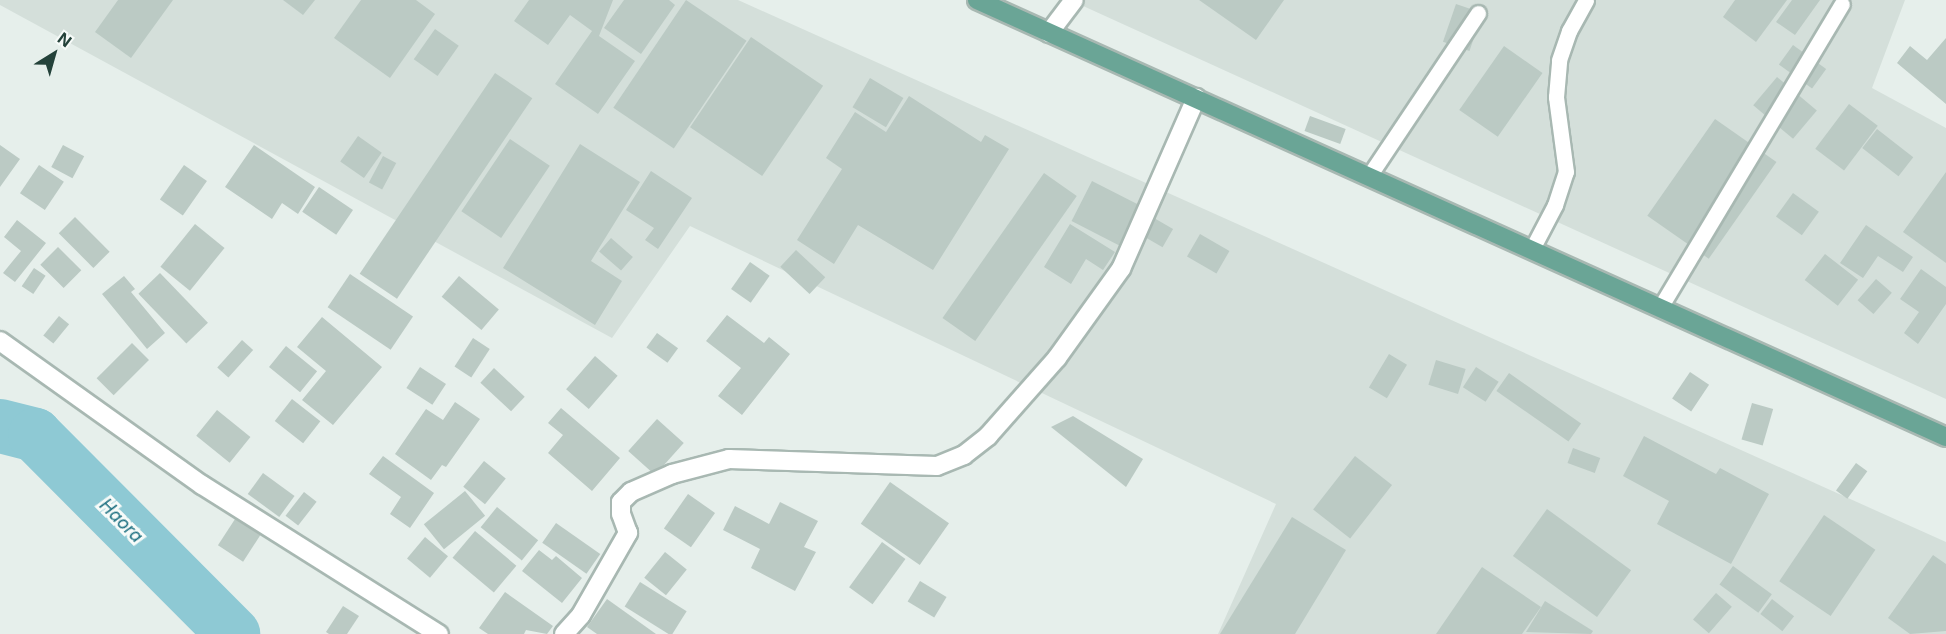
<!DOCTYPE html>
<html>
<head>
<meta charset="utf-8">
<style>
  body { margin:0 }
  #map { position:relative; width:1946px; height:634px; overflow:hidden; background:#e6efeb; font-family:Inter,sans-serif }
  div>[style] { position:absolute }
  [style*='--x'] { left:calc(var(--x)*1px); top:calc(var(--y)*1px); width:calc(var(--w)*1px); rotate:calc(var(--a)*1deg) }
  .built>* { inset:0; background:#d4dfda }
  .river>* { height:54px; margin:-27px; padding:0 27px; transform-origin:27px; border-radius:27px; background:#8ec9d4 }
  .building>* { inset:0; background:#bbcac4; transform-origin:0 0 }
  .roads { filter:drop-shadow(2px 0 #a8b8b2) drop-shadow(-2px 0 #a8b8b2) drop-shadow(0 2px #a8b8b2) drop-shadow(0 -2px #a8b8b2) }
  .lane>* { height:15px; margin:-7.5px; padding:0 7.5px; transform-origin:7.5px; border-radius:7.5px; background:#fff }
  .street>* { height:18px; margin:-9px; padding:0 9px; transform-origin:9px; border-radius:9px; background:#fff }
  .primary>* { height:18px; margin:-9px; padding:0 9px; transform-origin:9px; border-radius:9px; background:#6aa596 }
  span { translate:-50% -50%; white-space:nowrap; text-align:center; line-height:1.15; -webkit-text-stroke:6px #f7fbf9; paint-order:stroke }
  .water-label { font-size:18px; color:#1c6f80; font-style:italic }
  .north { position:absolute; left:24px; top:24px; width:60px; height:60px; -webkit-text-stroke:4px #f7fbf9; paint-order:stroke; rotate:37deg; font-size:16px; font-weight:700; line-height:24px; text-align:center; color:#24423a }
  .north::after { content:''; display:block; margin:auto; width:21px; height:27px; background:#24423a; clip-path:polygon(50% 0,100% 100%,50% 72%,0 100%) }
</style>
</head>
<body>
<div id="map">
  <div class="built">
    <div style="clip-path:polygon(0 0,738px 0,1946px 542px,1946px 634px,1218px 634px,1276px 504px,690px 226px,612px 338px,0 5px)"></div>
    <div style="clip-path:polygon(1070px 0,1905px 0,1872px 88px,1946px 128px,1946px 399px)"></div>
  </div>
  <div class="river">
    <div style="--x:0;--y:426;--w:36;--a:14"></div>
    <div style="--x:35;--y:435;--w:281;--a:45.1"></div>
  </div>
  <div class="building">
    <div style="clip-path:polygon(118px 0,173px 0,131px 58px,95px 32px)"></div>
    <div style="clip-path:polygon(283px 0,315px 0,303px 15px)"></div>
    <div style="clip-path:polygon(361px 0,416px 0,435px 14px,390px 78px,334px 38px)"></div>
    <div style="clip-path:polygon(529px 0,613px 0,599px 36px,635px 61px,598px 114px,555px 84px,592px 31px,570px 15px,548px 45px,514px 21px)"></div>
    <div style="clip-path:polygon(624px 0,669px 0,675px 5px,641px 54px,604px 28px)"></div>
    <div style="left:686px;top:0;width:73px;height:130px;rotate:34deg"></div>
    <div style="clip-path:polygon(1199px 0,1284px 0,1256px 40px)"></div>
    <div style="clip-path:polygon(1735px 0,1787px 0,1756px 42px,1723px 17px)"></div>
    <div style="clip-path:polygon(1792px 0,1820px 0,1795px 35px,1776px 22px)"></div>
    <div style="left:1456px;top:4px;width:28px;height:40px;rotate:19deg"></div>
    <div style="left:435px;top:29px;width:29px;height:37px;rotate:35deg"></div>
    <div style="left:751px;top:37px;width:87px;height:109px;rotate:34deg"></div>
    <div style="clip-path:polygon(1946px 38px,1946px 104px,1897px 63px,1910px 46px,1927px 60px)"></div>
    <div style="left:1793px;top:45px;width:41px;height:24px;rotate:36deg"></div>
    <div style="left:1504px;top:46px;width:47px;height:78px;rotate:35deg"></div>
    <div style="left:495px;top:73px;width:45px;height:242px;rotate:34deg"></div>
    <div style="left:1777px;top:77px;width:52px;height:37px;rotate:40deg"></div>
    <div style="left:870px;top:78px;width:39px;height:34px;rotate:31deg"></div>
    <div style="clip-path:polygon(909px 96px,981px 142px,985px 135px,1009px 149px,933px 270px,858px 225px,834px 264px,797px 240px,842px 169px,826px 158px,855px 112px,886px 132px)"></div>
    <div style="left:1849px;top:104px;width:36px;height:56px;rotate:37deg"></div>
    <div style="left:1310px;top:116px;width:38px;height:16px;rotate:20deg"></div>
    <div style="left:1715px;top:119px;width:75px;height:118px;rotate:35deg"></div>
    <div style="left:1877px;top:129px;width:46px;height:24px;rotate:38deg"></div>
    <div style="left:358px;top:136px;width:29px;height:31px;rotate:35deg"></div>
    <div style="left:510px;top:139px;width:48px;height:87px;rotate:34deg"></div>
    <div style="clip-path:polygon(580px 144px,640px 182px,591px 261px,622px 281px,595px 325px,503px 268px)"></div>
    <div style="clip-path:polygon(0 145px,20px 159px,0 187px)"></div>
    <div style="left:63px;top:145px;width:24px;height:25px;rotate:28deg"></div>
    <div style="clip-path:polygon(254px 145px,315px 187px,298px 214px,282px 203px,272px 219px,225px 187px)"></div>
    <div style="left:383px;top:156px;width:15px;height:30px;rotate:28deg"></div>
    <div style="left:39px;top:165px;width:30px;height:34px;rotate:34deg"></div>
    <div style="left:184px;top:165px;width:28px;height:42px;rotate:35deg"></div>
    <div style="clip-path:polygon(651px 171px,692px 198px,658px 249px,645px 240px,654px 228px,626px 210px)"></div>
    <div style="clip-path:polygon(1946px 172px,1946px 263px,1903px 232px)"></div>
    <div style="left:1044px;top:173px;width:40px;height:177px;rotate:35deg"></div>
    <div style="left:1092px;top:181px;width:59px;height:45px;rotate:27deg"></div>
    <div style="left:319px;top:187px;width:41px;height:30px;rotate:34deg"></div>
    <div style="left:1793px;top:193px;width:32px;height:29px;rotate:36deg"></div>
    <div style="left:75px;top:217px;width:49px;height:23px;rotate:45deg"></div>
    <div style="left:1154px;top:218px;width:22px;height:21px;rotate:30deg"></div>
    <div style="clip-path:polygon(17px 220px,46px 243px,15px 282px,3px 273px,21px 251px,4px 237px)"></div>
    <div style="left:195px;top:224px;width:38px;height:55px;rotate:39deg"></div>
    <div style="clip-path:polygon(1070px 224px,1115px 252px,1103px 270px,1086px 259px,1071px 284px,1044px 267px)"></div>
    <div style="clip-path:polygon(1866px 225px,1913px 257px,1903px 272px,1878px 256px,1863px 278px,1840px 263px)"></div>
    <div style="left:1200px;top:234px;width:34px;height:26px;rotate:30deg"></div>
    <div style="left:611px;top:238px;width:29px;height:18px;rotate:41deg"></div>
    <div style="left:58px;top:247px;width:33px;height:25px;rotate:45deg"></div>
    <div style="left:796px;top:250px;width:40px;height:23px;rotate:43deg"></div>
    <div style="left:1825px;top:254px;width:42px;height:33px;rotate:38deg"></div>
    <div style="left:750px;top:262px;width:24px;height:33px;rotate:35deg"></div>
    <div style="left:34px;top:268px;width:14px;height:22px;rotate:34deg"></div>
    <div style="clip-path:polygon(1921px 269px,1946px 287px,1946px 304px,1918px 344px,1904px 333px,1919px 312px,1900px 299px)"></div>
    <div style="left:160px;top:273px;width:69px;height:30px;rotate:46deg"></div>
    <div style="left:350px;top:274px;width:76px;height:40px;rotate:34deg"></div>
    <div style="clip-path:polygon(124px 276px,135px 289px,131px 292px,165px 333px,147px 349px,102px 294px)"></div>
    <div style="left:459px;top:276px;width:52px;height:27px;rotate:40deg"></div>
    <div style="left:1876px;top:279px;width:21px;height:28px;rotate:41deg"></div>
    <div style="clip-path:polygon(727px 315px,764px 343px,769px 337px,790px 354px,742px 415px,718px 396px,741px 368px,706px 341px)"></div>
    <div style="left:59px;top:316px;width:13px;height:25px;rotate:39deg"></div>
    <div style="clip-path:polygon(322px 317px,382px 367px,333px 425px,302px 400px,326px 371px,297px 347px)"></div>
    <div style="left:657px;top:333px;width:26px;height:18px;rotate:36deg"></div>
    <div style="left:473px;top:338px;width:20px;height:34px;rotate:33deg"></div>
    <div style="left:242px;top:340px;width:15px;height:37px;rotate:42deg"></div>
    <div style="left:132px;top:343px;width:24px;height:50px;rotate:45deg"></div>
    <div style="left:286px;top:346px;width:40px;height:27px;rotate:39deg"></div>
    <div style="left:1389px;top:354px;width:21px;height:39px;rotate:31deg"></div>
    <div style="left:595px;top:356px;width:30px;height:44px;rotate:41deg"></div>
    <div style="left:1436px;top:360px;width:31px;height:26px;rotate:17deg"></div>
    <div style="left:420px;top:367px;width:31px;height:25px;rotate:33deg"></div>
    <div style="left:1476px;top:367px;width:27px;height:24px;rotate:33deg"></div>
    <div style="left:494px;top:368px;width:42px;height:20px;rotate:43deg"></div>
    <div style="left:1690px;top:372px;width:23px;height:32px;rotate:34deg"></div>
    <div style="left:1509px;top:373px;width:88px;height:22px;rotate:35deg"></div>
    <div style="left:292px;top:399px;width:36px;height:28px;rotate:38deg"></div>
    <div style="clip-path:polygon(455px 402px,480px 419px,446px 467px,442px 465px,431px 480px,395px 454px,426px 409px,443px 420px)"></div>
    <div style="left:1752px;top:403px;width:22px;height:38px;rotate:16deg"></div>
    <div style="clip-path:polygon(561px 408px,620px 458px,592px 491px,548px 453px,563px 435px,548px 423px)"></div>
    <div style="left:217px;top:410px;width:43px;height:33px;rotate:39deg"></div>
    <div style="clip-path:polygon(1073px 416px,1143px 459px,1126px 487px,1051px 427px)"></div>
    <div style="left:657px;top:419px;width:36px;height:43px;rotate:42deg"></div>
    <div style="clip-path:polygon(1644px 436px,1716px 474px,1720px 468px,1769px 494px,1731px 564px,1657px 524px,1669px 501px,1623px 476px)"></div>
    <div style="left:1573px;top:448px;width:29px;height:16px;rotate:20deg"></div>
    <div style="clip-path:polygon(383px 456px,434px 493px,410px 528px,390px 514px,401px 497px,369px 474px)"></div>
    <div style="left:1355px;top:456px;width:47px;height:68px;rotate:38deg"></div>
    <div style="left:484px;top:461px;width:28px;height:33px;rotate:39deg"></div>
    <div style="left:1856px;top:463px;width:14px;height:34px;rotate:36deg"></div>
    <div style="left:263px;top:473px;width:39px;height:26px;rotate:36deg"></div>
    <div style="left:890px;top:482px;width:72px;height:51px;rotate:35deg"></div>
    <div style="left:465px;top:491px;width:32px;height:53px;rotate:51deg"></div>
    <div style="left:304px;top:492px;width:16px;height:30px;rotate:38deg"></div>
    <div style="left:688px;top:494px;width:33px;height:42px;rotate:35deg"></div>
    <div style="clip-path:polygon(780px 502px,818px 521px,804px 547px,816px 552px,795px 591px,751px 568px,760px 549px,723px 530px,735px 506px,769px 524px)"></div>
    <div style="left:497px;top:507px;width:53px;height:26px;rotate:39deg"></div>
    <div style="left:1547px;top:509px;width:104px;height:58px;rotate:36deg"></div>
    <div style="left:1824px;top:515px;width:62px;height:80px;rotate:34deg"></div>
    <div style="left:237px;top:516px;width:30px;height:35px;rotate:33deg"></div>
    <div style="clip-path:polygon(1292px 517px,1346px 550px,1295px 634px,1220px 634px)"></div>
    <div style="left:556px;top:523px;width:54px;height:24px;rotate:35deg"></div>
    <div style="left:475px;top:531px;width:54px;height:35px;rotate:40deg"></div>
    <div style="left:425px;top:537px;width:30px;height:28px;rotate:40deg"></div>
    <div style="left:882px;top:542px;width:29px;height:56px;rotate:36deg"></div>
    <div style="clip-path:polygon(539px 550px,552px 560px,556px 556px,582px 578px,562px 603px,522px 571px)"></div>
    <div style="left:665px;top:552px;width:28px;height:33px;rotate:39deg"></div>
    <div style="clip-path:polygon(1933px 555px,1946px 564px,1946px 631px,1910px 634px,1888px 618px)"></div>
    <div style="left:1733px;top:566px;width:48px;height:23px;rotate:36deg"></div>
    <div style="clip-path:polygon(1482px 567px,1541px 607px,1522px 634px,1436px 634px)"></div>
    <div style="left:920px;top:581px;width:31px;height:24px;rotate:31deg"></div>
    <div style="left:640px;top:582px;width:55px;height:29px;rotate:32deg"></div>
    <div style="clip-path:polygon(505px 592px,553px 626px,547px 634px,526px 630px,524px 634px,488px 634px,479px 628px)"></div>
    <div style="left:1716px;top:593px;width:21px;height:35px;rotate:41deg"></div>
    <div style="clip-path:polygon(607px 599px,656px 634px,597px 634px,587px 627px)"></div>
    <div style="left:1772px;top:599px;width:28px;height:19px;rotate:38deg"></div>
    <div style="clip-path:polygon(1545px 601px,1593px 631px,1591px 634px,1526px 632px)"></div>
    <div style="clip-path:polygon(343px 606px,359px 616px,347px 634px,329px 634px,326px 632px)"></div>
  </div>
  <div class="roads">
    <div class="lane">
      <div style="--x:1369;--y:176;--w:196;--a:-56.2"></div>
      <div style="--x:1532;--y:249;--w:50;--a:-62.4"></div>
      <div style="--x:1555;--y:205;--w:35;--a:-72"></div>
      <div style="--x:1566;--y:172;--w:76;--a:-97.6"></div>
      <div style="--x:1556;--y:97;--w:37;--a:-85"></div>
      <div style="--x:1559;--y:60;--w:31;--a:-71"></div>
      <div style="--x:1569;--y:31;--w:35;--a:-61"></div>
      <div style="--x:1661;--y:306;--w:352;--a:-59.1"></div>
    </div>
    <div class="street">
      <div style="--x:1049;--y:33;--w:41;--a:-52.9"></div>
      <div style="--x:0;--y:341;--w:248;--a:35.5"></div>
      <div style="--x:202;--y:485;--w:280;--a:32.2"></div>
      <div style="--x:564;--y:634;--w:25;--a:-48"></div>
      <div style="--x:581;--y:615;--w:95;--a:-60.2"></div>
      <div style="--x:628;--y:533;--w:20;--a:-110"></div>
      <div style="--x:621;--y:514;--w:12;--a:-90"></div>
      <div style="--x:621;--y:502;--w:14;--a:-45"></div>
      <div style="--x:631;--y:492;--w:45;--a:-23.7"></div>
      <div style="--x:672;--y:474;--w:59;--a:-14.7"></div>
      <div style="--x:729;--y:459;--w:208;--a:1.9"></div>
      <div style="--x:937;--y:466;--w:29;--a:-22"></div>
      <div style="--x:964;--y:455;--w:31;--a:-38"></div>
      <div style="--x:988;--y:436;--w:104;--a:-48.5"></div>
      <div style="--x:1057;--y:358;--w:110;--a:-54.3"></div>
      <div style="--x:1121;--y:269;--w:187;--a:-66.3"></div>
    </div>
    <div class="primary">
      <div style="--x:977;--y:0;--w:1063;--a:24.27"></div>
    </div>
  </div>
  <div class="water-label">
    <span style="left:121px;top:521px;rotate:45deg">Haora</span>
  </div>
  <div class="north">N</div>
</div>
</body>
</html>
